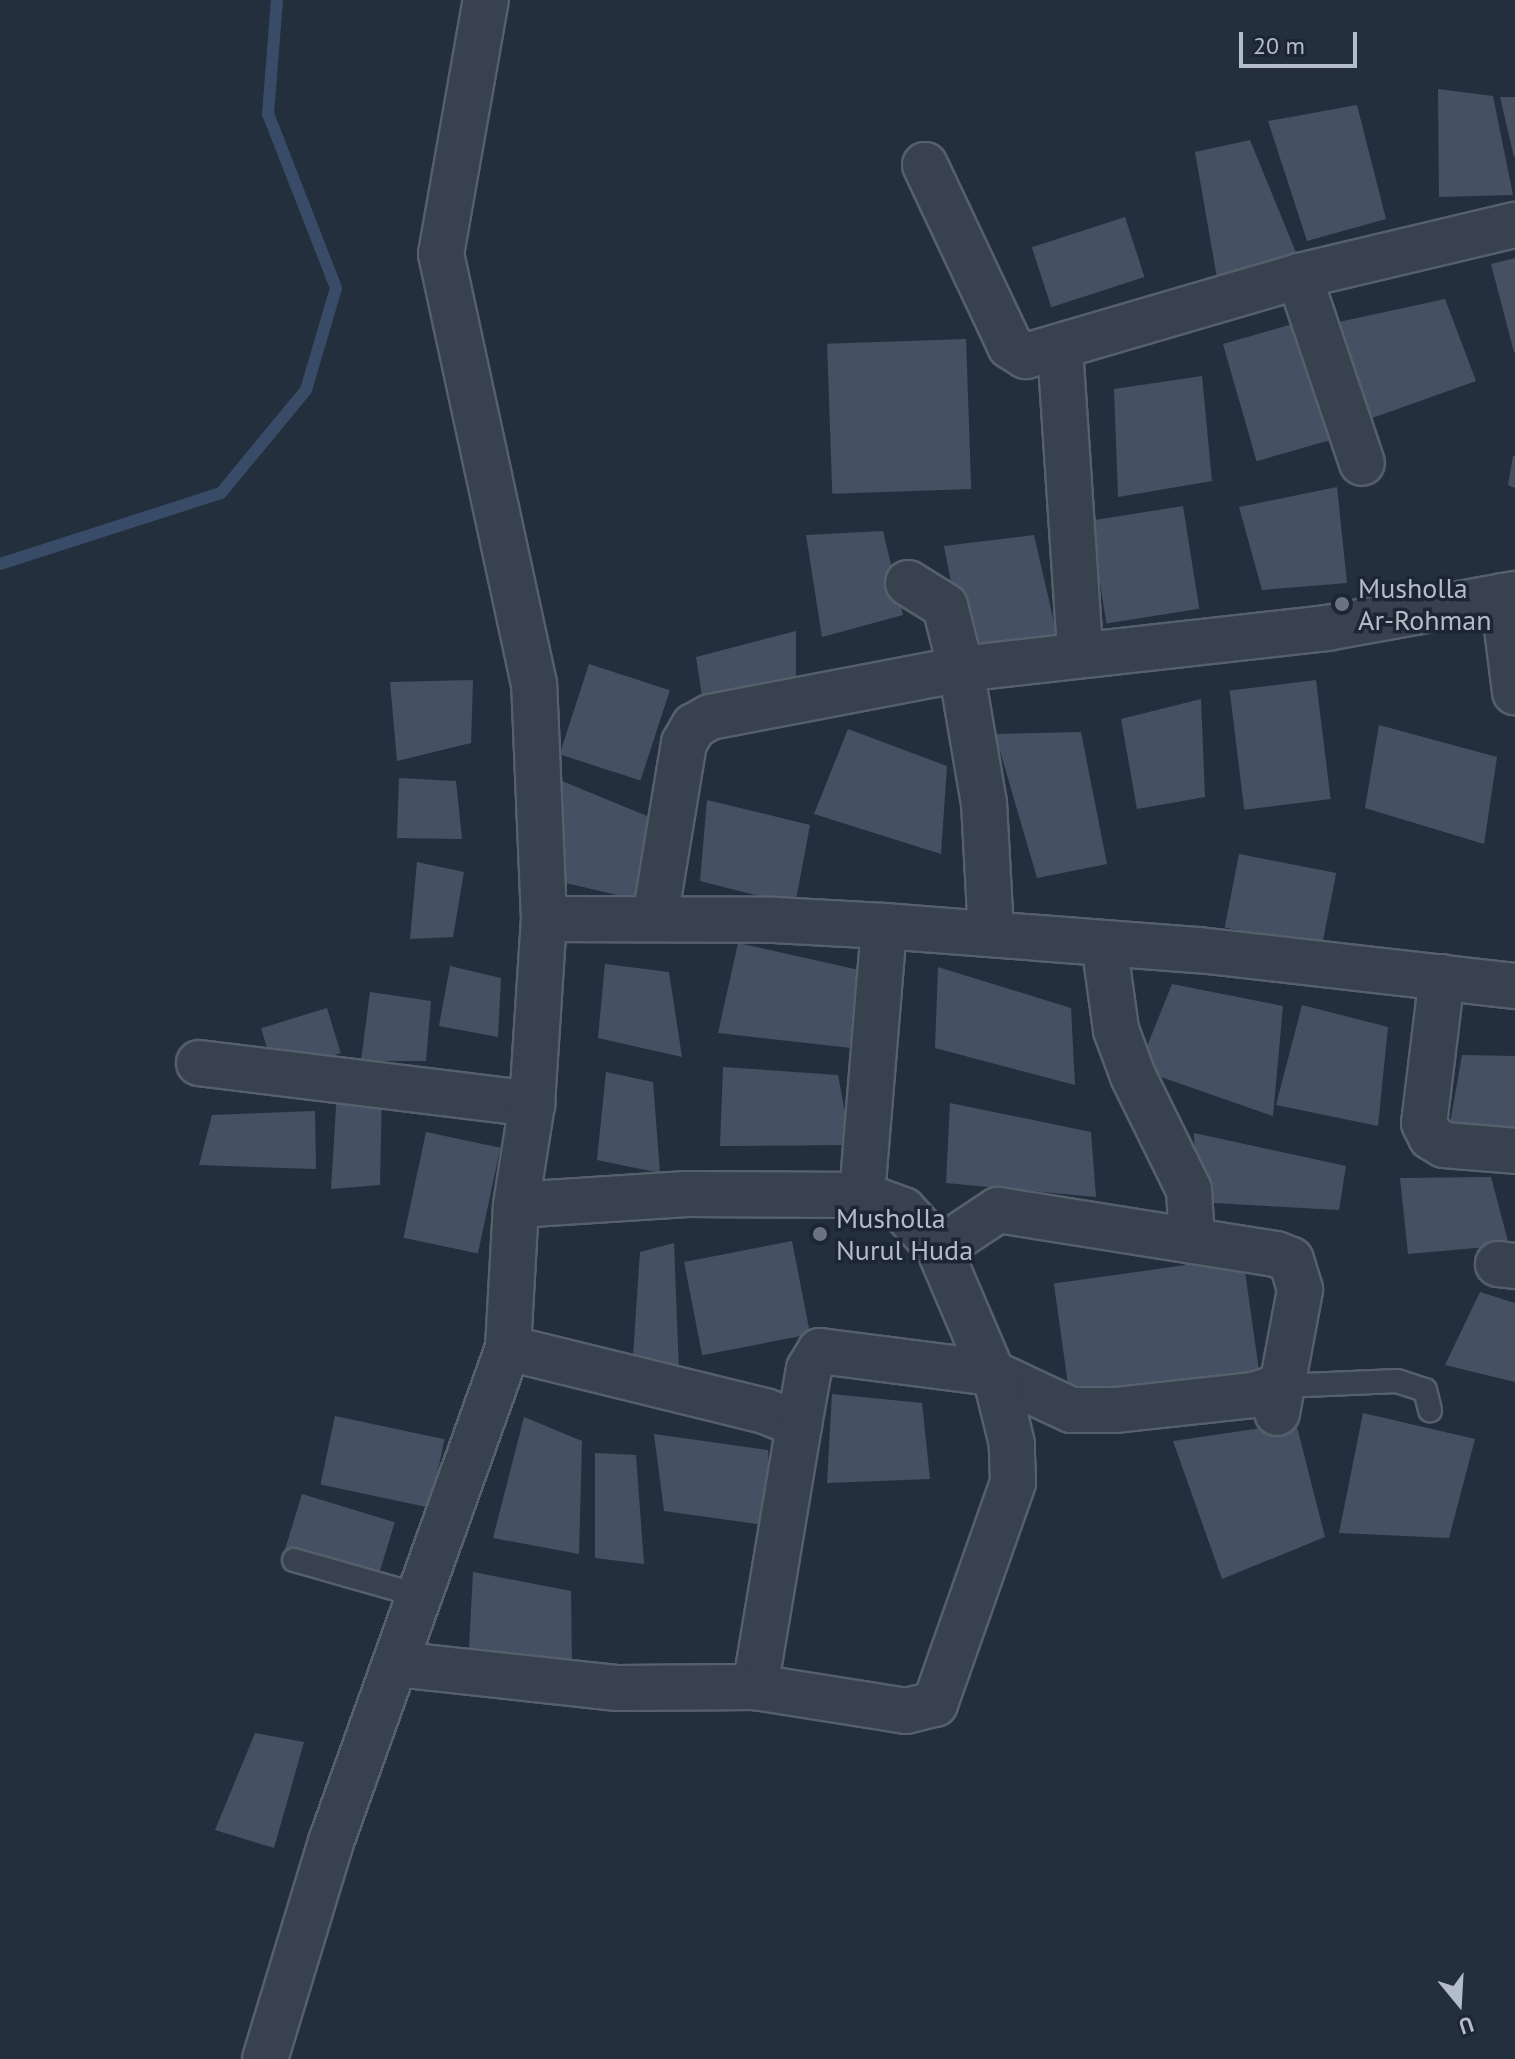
<!DOCTYPE html>
<html>
<head>
<meta charset="utf-8">
<style>
  body { margin:0 }
  #map { position:relative; width:1515px; height:2059px; overflow:hidden; background:#242f3e; font-family:"PT Sans",sans-serif }
  div>[style] { position:absolute }
  [style*='--x'] { left:calc(var(--x)*1px); top:calc(var(--y)*1px); width:calc(var(--w)*1px); rotate:calc(var(--a)*1deg) }
  .stream>* { height:12px; margin:-6px; padding:0 6px; transform-origin:6px; border-radius:6px; background:#394c67 }
  .building>* { inset:0; background:#455162; transform-origin:0 0 }
  .roads { filter:drop-shadow(2px 0 #565f6c) drop-shadow(-2px 0 #565f6c) drop-shadow(0 2px #565f6c) drop-shadow(0 -2px #565f6c) }
  .service>* { height:22px; margin:-11px; padding:0 11px; transform-origin:11px; border-radius:11px; background:#38414e }
  .minor>* { height:44px; margin:-22px; padding:0 22px; transform-origin:22px; border-radius:22px; background:#38414e }
  .dots>* { width:22px; height:22px; translate:-50% -50%; box-sizing:border-box; border:4px solid #1d2633; border-radius:50% }
  span { translate:-50% -50%; white-space:nowrap; text-align:center; line-height:1.15; -webkit-text-stroke:7px #1d2633; paint-order:stroke }
  .poi-label { font-size:28px; color:#b4bcc9 }
  .left { translate:0 -50%; text-align:left }
  .north { position:absolute; left:1419px; top:1963px; width:80px; height:80px; -webkit-text-stroke:6px #1d2633; paint-order:stroke; rotate:162deg; font-size:22px; font-weight:700; line-height:32px; text-align:center; color:#b4bcc9 }
  .north::after { content:''; display:block; margin:auto; width:28px; height:36px; background:#b4bcc9; clip-path:polygon(50% 0,100% 100%,50% 72%,0 100%) }
  .scale { position:absolute; left:1239px; top:32px; width:118px; height:36px; box-sizing:border-box; border:4px solid #b4bcc9; border-top:0; padding-left:10px; font-size:24px; line-height:28px; white-space:nowrap; color:#b4bcc9; -webkit-text-stroke:6px #1d2633; paint-order:stroke }
</style>
</head>
<body>
<div id="map">
  <div class="stream">
    <div style="--x:0;--y:564;--w:232;--a:-17.8"></div>
    <div style="--x:221;--y:493;--w:134;--a:-50.5"></div>
    <div style="--x:306;--y:390;--w:106;--a:-73.6"></div>
    <div style="--x:336;--y:288;--w:187;--a:-111.3"></div>
    <div style="--x:268;--y:114;--w:114;--a:-85.5"></div>
  </div>
  <div class="building">
    <div style="clip-path:polygon(1438px 89px,1493px 96px,1513px 195px,1439px 197px)"></div>
    <div style="clip-path:polygon(1500px 97px,1515px 97px,1515px 157px,1514px 157px)"></div>
    <div style="clip-path:polygon(1357px 105px,1386px 219px,1307px 241px,1268px 121px)"></div>
    <div style="clip-path:polygon(1250px 140px,1297px 255px,1217px 278px,1195px 152px)"></div>
    <div style="left:1125px;top:217px;width:63px;height:98px;rotate:72deg"></div>
    <div style="clip-path:polygon(1515px 258px,1515px 352px,1514px 352px,1491px 264px)"></div>
    <div style="clip-path:polygon(1445px 299px,1476px 381px,1364px 421px,1334px 323px)"></div>
    <div style="left:1296px;top:323px;width:122px;height:76px;rotate:74deg"></div>
    <div style="left:966px;top:339px;width:150px;height:139px;rotate:88deg"></div>
    <div style="clip-path:polygon(1202px 376px,1212px 481px,1118px 497px,1114px 389px)"></div>
    <div style="clip-path:polygon(1513px 456px,1515px 456px,1515px 488px,1508px 485px)"></div>
    <div style="clip-path:polygon(1337px 487px,1347px 583px,1262px 590px,1239px 507px)"></div>
    <div style="left:1183px;top:506px;width:104px;height:94px;rotate:81deg"></div>
    <div style="clip-path:polygon(883px 531px,903px 615px,822px 637px,806px 535px)"></div>
    <div style="clip-path:polygon(1034px 535px,1058px 640px,963px 643px,944px 546px)"></div>
    <div style="clip-path:polygon(796px 631px,796px 681px,702px 696px,696px 657px)"></div>
    <div style="left:589px;top:664px;width:85px;height:95px;rotate:18deg"></div>
    <div style="clip-path:polygon(473px 680px,471px 743px,397px 761px,390px 682px)"></div>
    <div style="left:1316px;top:680px;width:120px;height:87px;rotate:83deg"></div>
    <div style="clip-path:polygon(1201px 699px,1205px 797px,1137px 809px,1121px 719px)"></div>
    <div style="clip-path:polygon(1379px 725px,1497px 757px,1484px 844px,1365px 808px)"></div>
    <div style="clip-path:polygon(848px 729px,947px 766px,941px 854px,814px 814px)"></div>
    <div style="clip-path:polygon(1081px 732px,1107px 864px,1037px 878px,995px 734px)"></div>
    <div style="clip-path:polygon(399px 778px,456px 781px,462px 839px,397px 838px)"></div>
    <div style="clip-path:polygon(557px 779px,647px 816px,647px 902px,553px 880px)"></div>
    <div style="clip-path:polygon(707px 800px,810px 825px,795px 905px,700px 881px)"></div>
    <div style="left:1239px;top:854px;width:99px;height:75px;rotate:11deg"></div>
    <div style="clip-path:polygon(417px 862px,464px 872px,453px 937px,410px 939px)"></div>
    <div style="clip-path:polygon(738px 943px,859px 970px,851px 1048px,718px 1033px)"></div>
    <div style="clip-path:polygon(605px 964px,669px 972px,682px 1057px,598px 1038px)"></div>
    <div style="clip-path:polygon(450px 966px,501px 978px,498px 1037px,439px 1026px)"></div>
    <div style="clip-path:polygon(938px 967px,1071px 1008px,1075px 1085px,935px 1048px)"></div>
    <div style="clip-path:polygon(1172px 984px,1283px 1006px,1273px 1116px,1138px 1069px)"></div>
    <div style="clip-path:polygon(370px 992px,431px 1001px,426px 1061px,361px 1061px)"></div>
    <div style="clip-path:polygon(1302px 1005px,1388px 1027px,1378px 1126px,1276px 1105px)"></div>
    <div style="left:327px;top:1008px;width:47px;height:69px;rotate:73deg"></div>
    <div style="clip-path:polygon(1462px 1055px,1515px 1056px,1515px 1137px,1449px 1129px)"></div>
    <div style="clip-path:polygon(723px 1067px,838px 1075px,851px 1145px,720px 1146px)"></div>
    <div style="clip-path:polygon(606px 1072px,653px 1082px,660px 1173px,597px 1160px)"></div>
    <div style="clip-path:polygon(382px 1090px,380px 1185px,331px 1189px,337px 1092px)"></div>
    <div style="clip-path:polygon(950px 1103px,1091px 1132px,1096px 1197px,946px 1183px)"></div>
    <div style="clip-path:polygon(315px 1111px,316px 1169px,199px 1165px,212px 1115px)"></div>
    <div style="left:426px;top:1132px;width:76px;height:108px;rotate:12deg"></div>
    <div style="clip-path:polygon(1194px 1133px,1346px 1166px,1339px 1210px,1196px 1202px)"></div>
    <div style="clip-path:polygon(1491px 1177px,1509px 1245px,1408px 1254px,1400px 1178px)"></div>
    <div style="left:792px;top:1241px;width:95px;height:110px;rotate:79deg"></div>
    <div style="clip-path:polygon(674px 1243px,679px 1372px,633px 1356px,640px 1252px)"></div>
    <div style="left:1243px;top:1257px;width:123px;height:191px;rotate:82deg"></div>
    <div style="clip-path:polygon(1480px 1292px,1515px 1303px,1515px 1382px,1445px 1365px)"></div>
    <div style="clip-path:polygon(832px 1394px,922px 1403px,930px 1479px,827px 1483px)"></div>
    <div style="clip-path:polygon(1363px 1413px,1475px 1439px,1449px 1538px,1339px 1533px)"></div>
    <div style="left:335px;top:1416px;width:112px;height:70px;rotate:12deg"></div>
    <div style="clip-path:polygon(524px 1417px,582px 1441px,579px 1554px,493px 1538px)"></div>
    <div style="clip-path:polygon(1296px 1423px,1325px 1537px,1222px 1579px,1173px 1441px)"></div>
    <div style="clip-path:polygon(654px 1434px,768px 1450px,771px 1526px,664px 1511px)"></div>
    <div style="clip-path:polygon(595px 1453px,636px 1455px,644px 1564px,595px 1558px)"></div>
    <div style="left:302px;top:1494px;width:97px;height:58px;rotate:17deg"></div>
    <div style="clip-path:polygon(473px 1572px,571px 1591px,572px 1668px,469px 1649px)"></div>
    <div style="clip-path:polygon(255px 1733px,304px 1742px,274px 1848px,215px 1830px)"></div>
  </div>
  <div class="roads">
    <div class="service">
      <div style="--x:1282;--y:1386;--w:115;--a:-2.5"></div>
      <div style="--x:1397;--y:1381;--w:29;--a:18"></div>
      <div style="--x:1425;--y:1390;--w:21;--a:76"></div>
      <div style="--x:294;--y:1560;--w:131;--a:15.9"></div>
    </div>
    <div class="minor">
      <div style="--x:925;--y:165;--w:200;--a:64.8"></div>
      <div style="--x:1010;--y:346;--w:19;--a:32"></div>
      <div style="--x:1026;--y:356;--w:284;--a:-16.3"></div>
      <div style="--x:1299;--y:276;--w:222;--a:-13.3"></div>
      <div style="--x:1299;--y:276;--w:197;--a:71.4"></div>
      <div style="--x:1060;--y:348;--w:304;--a:86.2"></div>
      <div style="--x:908;--y:583;--w:44;--a:31.9"></div>
      <div style="--x:945;--y:606;--w:65;--a:75.7"></div>
      <div style="--x:961;--y:669;--w:136;--a:80.3"></div>
      <div style="--x:984;--y:803;--w:131;--a:86.9"></div>
      <div style="--x:1503;--y:596;--w:97;--a:82.9"></div>
      <div style="--x:655;--y:918;--w:177;--a:-80.6"></div>
      <div style="--x:684;--y:743;--w:20;--a:-60"></div>
      <div style="--x:694;--y:726;--w:18;--a:-29"></div>
      <div style="--x:710;--y:717;--w:256;--a:-10.8"></div>
      <div style="--x:961;--y:669;--w:368;--a:-6.4"></div>
      <div style="--x:1327;--y:628;--w:191;--a:-10.3"></div>
      <div style="--x:544;--y:919;--w:230;--a:0.2"></div>
      <div style="--x:774;--y:920;--w:110;--a:3.1"></div>
      <div style="--x:884;--y:926;--w:316;--a:4.4"></div>
      <div style="--x:1199;--y:950;--w:318;--a:6.5"></div>
      <div style="--x:1104;--y:943;--w:88;--a:82.1"></div>
      <div style="--x:1116;--y:1030;--w:49;--a:69.7"></div>
      <div style="--x:1133;--y:1076;--w:127;--a:63.8"></div>
      <div style="--x:1189;--y:1190;--w:51;--a:86.6"></div>
      <div style="--x:1442;--y:977;--w:147;--a:97"></div>
      <div style="--x:1424;--y:1123;--w:16;--a:63"></div>
      <div style="--x:1431;--y:1137;--w:15;--a:32"></div>
      <div style="--x:1444;--y:1145;--w:71;--a:4.8"></div>
      <div style="--x:199;--y:1063;--w:336;--a:7"></div>
      <div style="--x:862;--y:1195;--w:44;--a:20.1"></div>
      <div style="--x:903;--y:1210;--w:53;--a:47.3"></div>
      <div style="--x:939;--y:1249;--w:71;--a:-33.5"></div>
      <div style="--x:998;--y:1210;--w:281;--a:9"></div>
      <div style="--x:1276;--y:1254;--w:16;--a:22"></div>
      <div style="--x:1291;--y:1260;--w:31;--a:73"></div>
      <div style="--x:1300;--y:1290;--w:125;--a:100.6"></div>
      <div style="--x:516;--y:1205;--w:171;--a:-3.7"></div>
      <div style="--x:687;--y:1194;--w:175;--a:0.3"></div>
      <div style="--x:862;--y:1195;--w:270;--a:-85.3"></div>
      <div style="--x:1498;--y:1264;--w:17;--a:7"></div>
      <div style="--x:508;--y:1348;--w:265;--a:13.8"></div>
      <div style="--x:765;--y:1411;--w:37;--a:22"></div>
      <div style="--x:799;--y:1425;--w:266;--a:99.5"></div>
      <div style="--x:799;--y:1425;--w:57;--a:-79.9"></div>
      <div style="--x:809;--y:1369;--w:21;--a:-59"></div>
      <div style="--x:820;--y:1351;--w:173;--a:7.3"></div>
      <div style="--x:992;--y:1373;--w:87;--a:25.1"></div>
      <div style="--x:1071;--y:1410;--w:45;--a:0"></div>
      <div style="--x:1116;--y:1410;--w:139;--a:-6.2"></div>
      <div style="--x:1254;--y:1395;--w:29;--a:-18"></div>
      <div style="--x:396;--y:1664;--w:223;--a:6.2"></div>
      <div style="--x:618;--y:1688;--w:137;--a:-0.4"></div>
      <div style="--x:755;--y:1687;--w:153;--a:9"></div>
      <div style="--x:906;--y:1711;--w:30;--a:-14"></div>
      <div style="--x:935;--y:1704;--w:235;--a:-70.6"></div>
      <div style="--x:1013;--y:1482;--w:38;--a:-92"></div>
      <div style="--x:1012;--y:1444;--w:59;--a:-103.8"></div>
      <div style="--x:998;--y:1387;--w:150;--a:-113.1"></div>
      <div style="--x:265;--y:2059;--w:227;--a:-73.1"></div>
      <div style="--x:331;--y:1842;--w:525;--a:-70.29"></div>
      <div style="--x:508;--y:1348;--w:143;--a:-86.8"></div>
      <div style="--x:516;--y:1205;--w:102;--a:-81"></div>
      <div style="--x:532;--y:1104;--w:185;--a:-86.3"></div>
      <div style="--x:544;--y:919;--w:235;--a:-92.4"></div>
      <div style="--x:534;--y:684;--w:440;--a:-102.2"></div>
      <div style="--x:441;--y:254;--w:258;--a:-80"></div>
    </div>
  </div>
  <div class="dots">
    <div style="left:1342px;top:604px;background:#6b7280"></div>
    <div style="left:820px;top:1234px;background:#6b7280"></div>
  </div>
  <div class="poi-label">
    <span class="left" style="left:1358px;top:604px">Musholla<br>Ar-Rohman</span>
    <span class="left" style="left:836px;top:1234px">Musholla<br>Nurul Huda</span>
  </div>
  <div class="north">U</div>
  <div class="scale">20 m</div>
</div>
</body>
</html>
